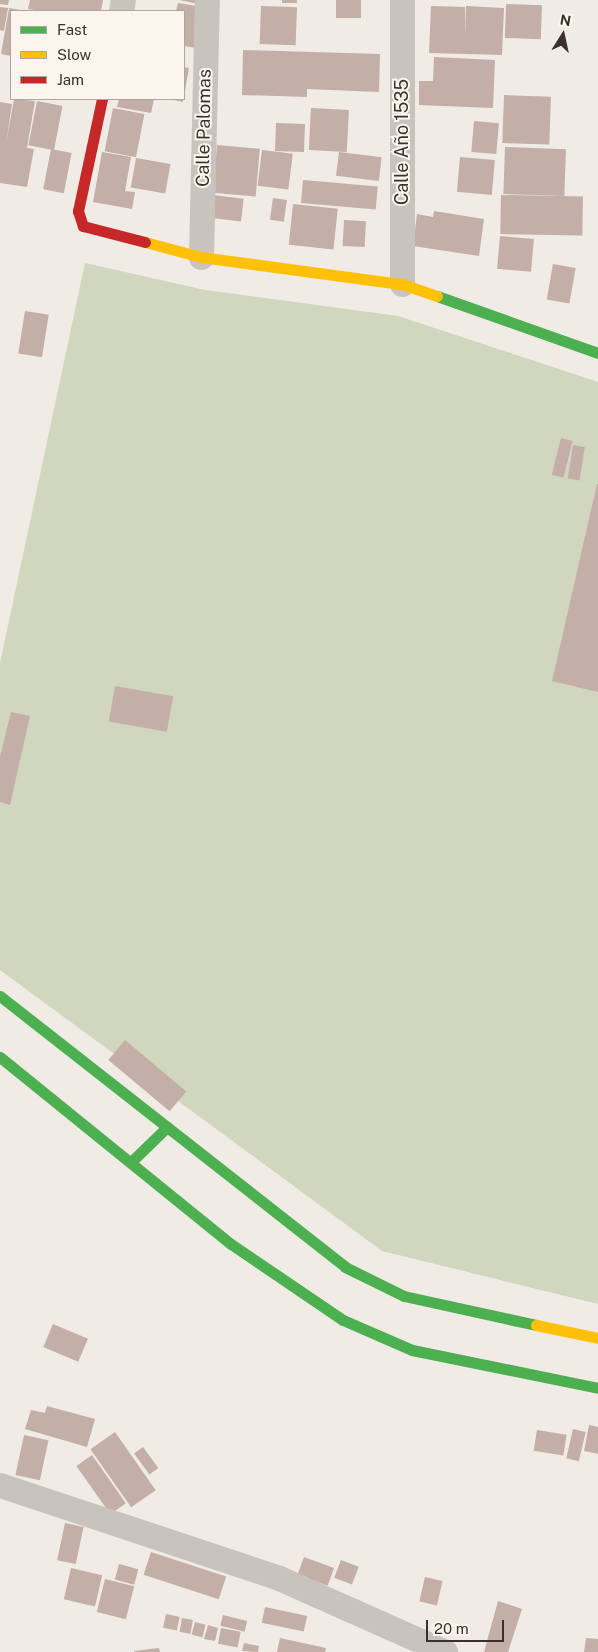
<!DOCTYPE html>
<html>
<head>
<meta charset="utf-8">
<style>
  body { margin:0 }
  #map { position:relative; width:598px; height:1652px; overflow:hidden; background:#f0ebe5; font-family:"Public Sans",sans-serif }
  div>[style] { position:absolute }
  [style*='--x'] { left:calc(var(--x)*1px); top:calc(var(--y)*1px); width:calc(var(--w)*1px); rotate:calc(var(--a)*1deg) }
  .green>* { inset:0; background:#d1d6bf }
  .building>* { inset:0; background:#c3afa7; transform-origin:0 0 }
  .street>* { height:25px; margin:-12.5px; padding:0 12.5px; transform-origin:12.5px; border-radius:12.5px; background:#c9c3be }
  .fast>* { height:11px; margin:-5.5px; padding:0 5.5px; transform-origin:5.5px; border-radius:5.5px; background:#4caf50 }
  .slow>* { height:11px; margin:-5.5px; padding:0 5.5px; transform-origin:5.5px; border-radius:5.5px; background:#ffc107 }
  .jam>* { height:11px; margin:-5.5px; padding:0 5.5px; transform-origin:5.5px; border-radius:5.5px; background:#c62828 }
  span { translate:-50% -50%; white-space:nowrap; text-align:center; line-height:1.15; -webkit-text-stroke:4px #fbf5ee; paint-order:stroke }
  .street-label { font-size:18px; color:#3b302b }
  .legend { position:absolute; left:10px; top:10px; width:175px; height:90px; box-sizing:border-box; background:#fbf5ee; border:1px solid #aea6a0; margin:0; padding:6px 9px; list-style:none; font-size:15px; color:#3b302b }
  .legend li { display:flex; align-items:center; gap:10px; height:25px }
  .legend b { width:25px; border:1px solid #aea6a0 }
  .north { position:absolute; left:538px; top:10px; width:50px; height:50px; -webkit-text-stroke:4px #fbf5ee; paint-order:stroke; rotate:10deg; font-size:14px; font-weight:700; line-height:20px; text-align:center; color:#3b302b }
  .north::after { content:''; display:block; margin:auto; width:18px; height:22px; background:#3b302b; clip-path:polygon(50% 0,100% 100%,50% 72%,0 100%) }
  .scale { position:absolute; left:426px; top:1620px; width:78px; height:22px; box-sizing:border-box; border:2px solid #3b302b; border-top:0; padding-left:6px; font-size:15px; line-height:18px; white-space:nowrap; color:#3b302b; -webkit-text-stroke:4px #fbf5ee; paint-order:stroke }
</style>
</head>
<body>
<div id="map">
  <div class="green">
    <div style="clip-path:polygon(85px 263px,205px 290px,398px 316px,598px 382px,598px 1304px,382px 1251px,0 970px,0 663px)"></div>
  </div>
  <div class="building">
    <div style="clip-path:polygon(0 0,9px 0,8px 5px,0 4px)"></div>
    <div style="clip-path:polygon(30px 0,103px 0,101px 11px,41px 11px,28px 9px)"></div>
    <div style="clip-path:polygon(179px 0,200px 0,199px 4px)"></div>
    <div style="left:282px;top:0;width:15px;height:3px"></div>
    <div style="left:336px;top:0;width:25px;height:18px"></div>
    <div style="clip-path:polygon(178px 3px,203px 7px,196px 48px,184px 46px,184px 11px,176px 11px)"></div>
    <div style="left:506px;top:4px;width:36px;height:34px;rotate:2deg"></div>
    <div style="left:261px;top:6px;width:36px;height:38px;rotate:2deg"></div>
    <div style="clip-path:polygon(431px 6px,465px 7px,465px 35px,466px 6px,504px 8px,502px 55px,429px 53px)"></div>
    <div style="clip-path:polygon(0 7px,8px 8px,4px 31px,0 30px)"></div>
    <div style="clip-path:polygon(9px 8px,21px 10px,11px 11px,11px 56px,1px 54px)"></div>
    <div style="clip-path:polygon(243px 50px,380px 54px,379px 92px,307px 89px,307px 97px,242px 95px)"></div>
    <div style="clip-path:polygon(434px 57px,495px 60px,493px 108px,419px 105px,419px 81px,433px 81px)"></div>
    <div style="clip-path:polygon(184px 67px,189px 68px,185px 91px,184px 91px)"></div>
    <div style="left:504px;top:95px;width:47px;height:48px;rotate:2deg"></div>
    <div style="clip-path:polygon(14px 99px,35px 101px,27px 148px,34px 149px,27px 187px,0 183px,0 102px,12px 104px,6px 144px)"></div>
    <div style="clip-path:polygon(119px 99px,154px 99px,151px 113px,117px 107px)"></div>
    <div style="clip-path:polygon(170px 99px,183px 99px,183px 102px)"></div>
    <div style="left:37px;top:101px;width:26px;height:45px;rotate:11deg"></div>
    <div style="left:113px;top:108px;width:32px;height:44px;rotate:11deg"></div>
    <div style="left:311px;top:108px;width:38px;height:42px;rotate:3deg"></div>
    <div style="left:474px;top:121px;width:25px;height:31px;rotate:5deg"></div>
    <div style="left:276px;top:123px;width:29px;height:28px;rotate:2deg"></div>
    <div style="left:217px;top:145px;width:43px;height:48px;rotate:5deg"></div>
    <div style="left:505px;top:147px;width:61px;height:47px;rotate:2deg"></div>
    <div style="left:51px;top:149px;width:21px;height:41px;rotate:11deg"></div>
    <div style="left:262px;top:150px;width:31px;height:36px;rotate:7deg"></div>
    <div style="clip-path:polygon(102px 152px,131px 157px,125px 191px,135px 192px,132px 209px,93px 202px)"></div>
    <div style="left:339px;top:152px;width:43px;height:24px;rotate:7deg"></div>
    <div style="left:460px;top:157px;width:35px;height:35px;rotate:5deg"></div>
    <div style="left:136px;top:158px;width:35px;height:30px;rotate:10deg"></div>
    <div style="left:303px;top:180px;width:75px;height:23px;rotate:5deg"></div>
    <div style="left:213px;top:195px;width:31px;height:23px;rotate:7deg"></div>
    <div style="left:501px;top:195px;width:82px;height:39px;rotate:1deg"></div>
    <div style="left:273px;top:198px;width:14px;height:22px;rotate:8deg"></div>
    <div style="left:293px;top:204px;width:45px;height:41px;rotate:6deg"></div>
    <div style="clip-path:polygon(434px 211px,484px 219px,479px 256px,413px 246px,417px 214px,433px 217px)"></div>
    <div style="left:344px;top:220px;width:22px;height:26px;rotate:3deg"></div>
    <div style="left:500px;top:236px;width:34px;height:33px;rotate:5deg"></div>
    <div style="left:553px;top:264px;width:23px;height:36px;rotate:10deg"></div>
    <div style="left:25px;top:311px;width:24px;height:43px;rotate:9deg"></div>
    <div style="left:561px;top:438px;width:12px;height:38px;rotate:14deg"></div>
    <div style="left:573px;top:445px;width:12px;height:34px;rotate:9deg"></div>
    <div style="clip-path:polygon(597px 484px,598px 484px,598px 692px,552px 681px)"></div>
    <div style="left:115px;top:686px;width:59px;height:36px;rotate:10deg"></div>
    <div style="clip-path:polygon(11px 712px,30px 716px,10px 805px,0 802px,0 757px)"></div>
    <div style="left:125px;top:1040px;width:80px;height:26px;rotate:40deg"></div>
    <div style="left:53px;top:1324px;width:38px;height:25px;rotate:23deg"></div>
    <div style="clip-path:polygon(47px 1406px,95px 1419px,87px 1447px,25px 1429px,31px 1410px,45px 1413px)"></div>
    <div style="clip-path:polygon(589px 1425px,598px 1427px,598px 1454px,584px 1451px)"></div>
    <div style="left:573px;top:1429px;width:13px;height:30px;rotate:13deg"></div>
    <div style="left:537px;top:1430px;width:30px;height:21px;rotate:9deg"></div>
    <div style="left:115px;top:1432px;width:71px;height:30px;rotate:55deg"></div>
    <div style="left:24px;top:1435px;width:25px;height:41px;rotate:12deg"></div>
    <div style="left:143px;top:1447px;width:26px;height:11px;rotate:54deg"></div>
    <div style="left:92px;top:1455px;width:59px;height:19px;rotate:55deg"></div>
    <div style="left:65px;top:1523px;width:19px;height:38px;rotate:12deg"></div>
    <div style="left:151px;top:1552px;width:79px;height:24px;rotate:18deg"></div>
    <div style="left:304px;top:1557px;width:32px;height:19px;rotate:20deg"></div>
    <div style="left:341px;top:1560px;width:19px;height:19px;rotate:21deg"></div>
    <div style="left:119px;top:1564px;width:20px;height:16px;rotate:15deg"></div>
    <div style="left:71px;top:1568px;width:32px;height:32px;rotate:13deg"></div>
    <div style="left:425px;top:1577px;width:18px;height:25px;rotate:13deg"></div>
    <div style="left:105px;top:1579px;width:30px;height:34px;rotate:14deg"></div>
    <div style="clip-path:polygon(498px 1601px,522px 1609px,508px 1652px,484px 1652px)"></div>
    <div style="left:265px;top:1607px;width:43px;height:16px;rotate:12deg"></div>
    <div style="left:166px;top:1614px;width:14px;height:14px;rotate:12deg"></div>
    <div style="left:223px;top:1615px;width:25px;height:11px;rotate:14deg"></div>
    <div style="left:182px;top:1618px;width:11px;height:14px;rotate:10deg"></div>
    <div style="left:195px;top:1622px;width:11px;height:13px;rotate:15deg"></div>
    <div style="clip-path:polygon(208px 1625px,218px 1628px,215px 1641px,204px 1639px)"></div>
    <div style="left:221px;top:1628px;width:20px;height:16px;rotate:11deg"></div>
    <div style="clip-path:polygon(280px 1638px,326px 1648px,325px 1652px,277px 1652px)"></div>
    <div style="clip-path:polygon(586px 1638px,598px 1639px,598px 1652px,584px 1652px)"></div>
    <div style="clip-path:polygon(244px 1643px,259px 1646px,258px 1652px,242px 1651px)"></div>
    <div style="clip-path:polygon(159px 1648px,160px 1652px,134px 1652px,134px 1651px)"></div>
  </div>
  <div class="street">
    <div style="--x:121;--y:11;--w:11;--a:-80"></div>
    <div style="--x:201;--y:257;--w:257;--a:-88.7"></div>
    <div style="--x:402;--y:284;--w:284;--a:-90"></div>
    <div style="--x:0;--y:1485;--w:294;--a:18.4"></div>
    <div style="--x:279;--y:1578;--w:182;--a:24"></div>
  </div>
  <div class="fast">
    <div style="--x:437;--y:296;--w:171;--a:19.5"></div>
    <div style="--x:0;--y:996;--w:439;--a:38.1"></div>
    <div style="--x:345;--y:1267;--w:66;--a:26.2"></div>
    <div style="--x:404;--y:1296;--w:135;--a:12.4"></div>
    <div style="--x:0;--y:1057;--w:297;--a:39"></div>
    <div style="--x:231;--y:1244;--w:135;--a:34.2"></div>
    <div style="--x:343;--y:1320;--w:75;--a:23.5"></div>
    <div style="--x:412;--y:1350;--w:190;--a:11.5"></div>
    <div style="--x:132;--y:1161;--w:49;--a:-44.2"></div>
  </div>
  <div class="slow">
    <div style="--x:145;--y:242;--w:58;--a:15"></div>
    <div style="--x:201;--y:257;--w:203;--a:7.7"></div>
    <div style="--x:402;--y:284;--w:37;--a:19"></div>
    <div style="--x:536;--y:1325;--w:63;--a:11.8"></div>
  </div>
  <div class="jam">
    <div style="--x:102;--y:99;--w:115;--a:102.1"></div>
    <div style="--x:78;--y:211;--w:16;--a:72"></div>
    <div style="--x:83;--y:226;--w:64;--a:14.5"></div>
  </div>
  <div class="street-label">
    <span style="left:204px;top:128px;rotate:-89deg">Calle Palomas</span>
    <span style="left:402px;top:142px;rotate:-90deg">Calle Año 1535</span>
  </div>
  <ul class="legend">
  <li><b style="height:6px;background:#4caf50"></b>Fast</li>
  <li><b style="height:6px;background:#ffc107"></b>Slow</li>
  <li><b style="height:6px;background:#c62828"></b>Jam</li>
  </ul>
  <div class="north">N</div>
  <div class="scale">20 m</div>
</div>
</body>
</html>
